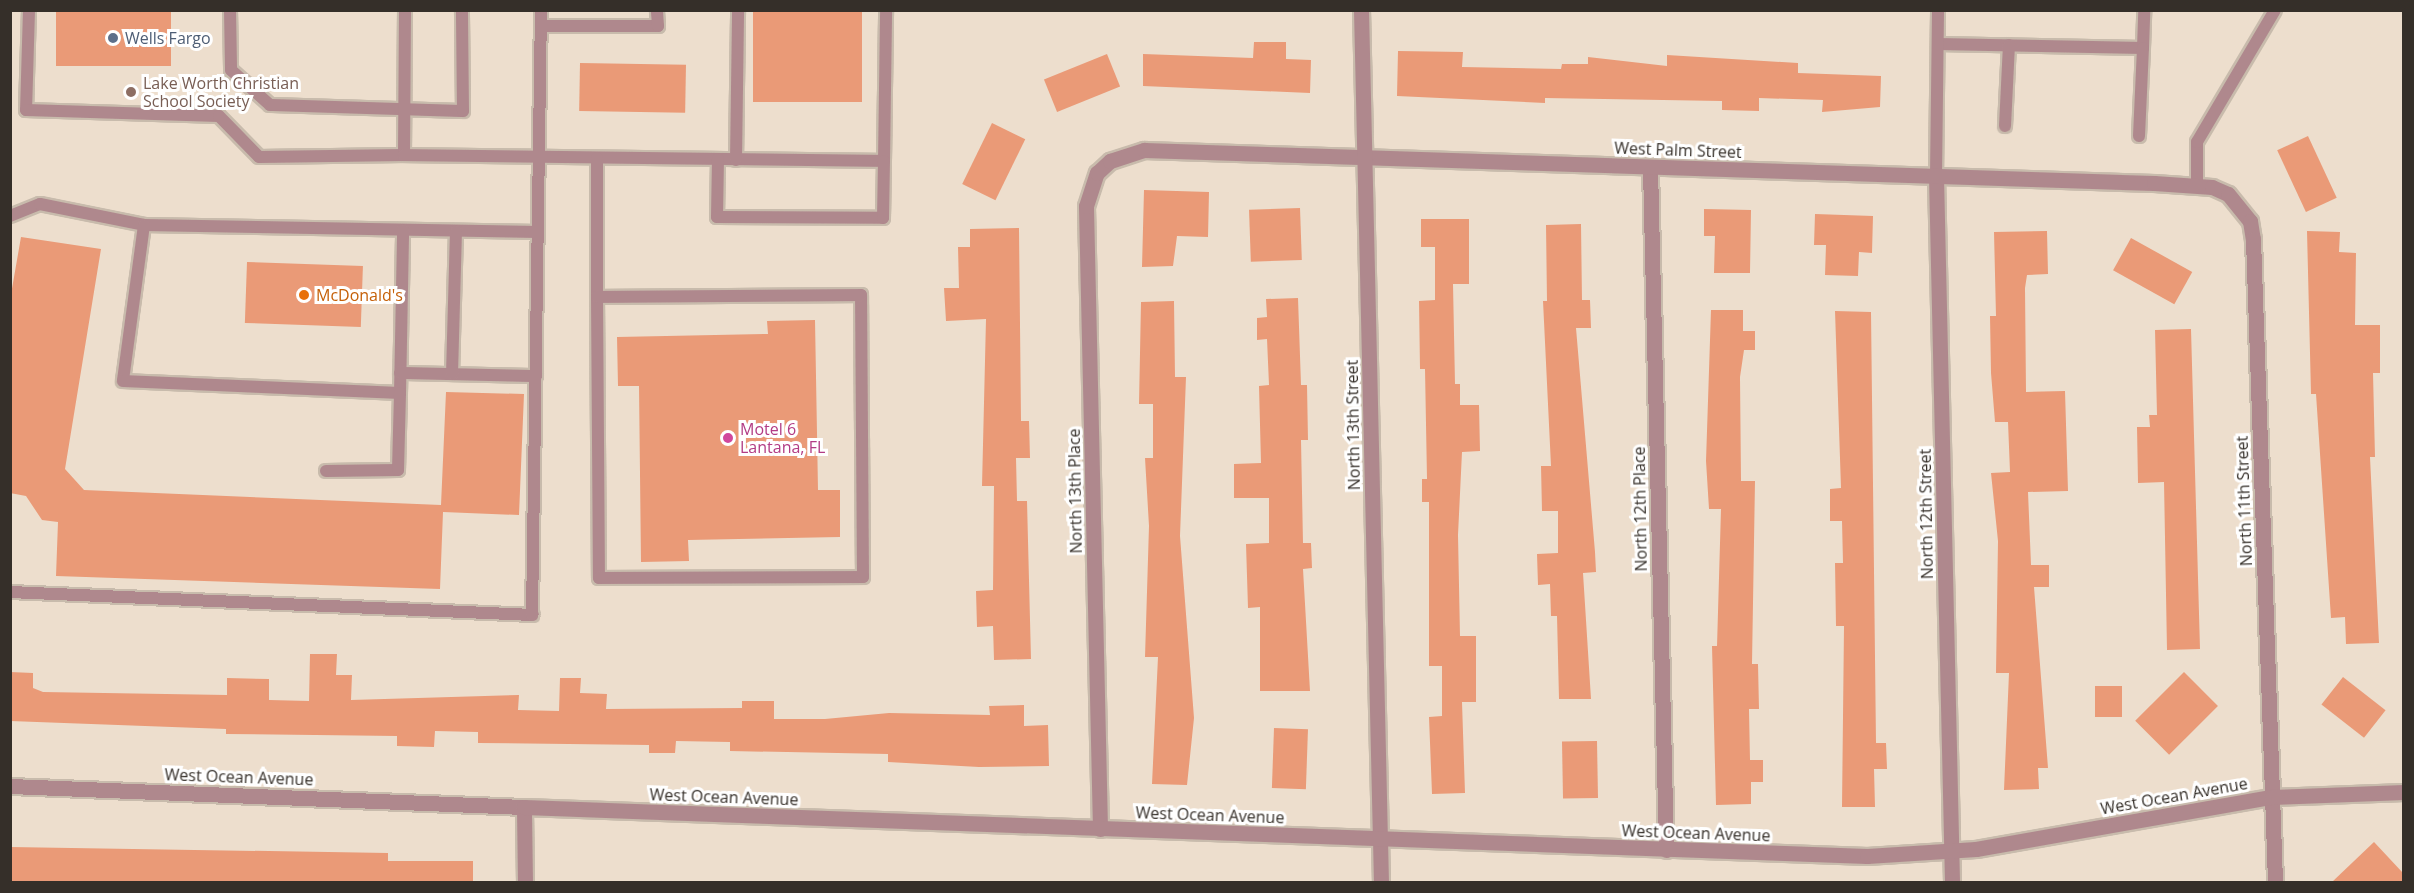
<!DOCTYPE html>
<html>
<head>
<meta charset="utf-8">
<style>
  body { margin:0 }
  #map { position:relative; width:2414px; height:893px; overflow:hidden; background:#eddecd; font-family:"Open Sans",sans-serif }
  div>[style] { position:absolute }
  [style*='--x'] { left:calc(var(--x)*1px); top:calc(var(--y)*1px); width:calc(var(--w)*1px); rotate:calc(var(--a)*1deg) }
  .building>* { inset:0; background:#ea9a77; transform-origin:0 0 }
  .roads { filter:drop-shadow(2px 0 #c8bbac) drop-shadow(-2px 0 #c8bbac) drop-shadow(0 2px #c8bbac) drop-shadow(0 -2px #c8bbac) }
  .service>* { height:12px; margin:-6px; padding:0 6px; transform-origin:6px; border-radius:6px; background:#af888d }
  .minor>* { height:15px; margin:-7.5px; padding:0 7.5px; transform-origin:7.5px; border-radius:7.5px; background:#af888d }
  .tertiary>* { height:15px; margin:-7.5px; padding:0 7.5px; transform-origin:7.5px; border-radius:7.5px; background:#af888d }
  .dots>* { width:16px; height:16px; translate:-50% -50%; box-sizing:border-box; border:3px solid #fff; border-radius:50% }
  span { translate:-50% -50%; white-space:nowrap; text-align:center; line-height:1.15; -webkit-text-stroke:6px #fff; paint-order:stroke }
  .service-label { font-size:16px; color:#4e5e75 }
  .left { translate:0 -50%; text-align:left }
  .education-label { font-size:16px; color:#785e54 }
  .street-label { font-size:16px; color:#352f29 }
  .food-label { font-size:16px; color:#c56008 }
  .hotel-label { font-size:16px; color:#b23c85 }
  .frame { position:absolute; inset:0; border:12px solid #352f29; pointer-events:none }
</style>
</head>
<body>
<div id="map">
  <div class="building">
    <div style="left:56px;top:10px;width:115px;height:56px"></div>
    <div style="left:753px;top:10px;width:109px;height:92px"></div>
    <div style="clip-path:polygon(1254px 42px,1286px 42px,1286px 59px,1311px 60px,1310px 93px,1143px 86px,1143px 54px,1253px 58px)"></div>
    <div style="clip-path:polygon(1398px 51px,1463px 52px,1462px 67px,1561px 69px,1562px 64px,1588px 64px,1588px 57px,1667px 66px,1667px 55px,1798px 63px,1798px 73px,1881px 76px,1880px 107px,1822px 112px,1823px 100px,1759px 98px,1759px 111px,1722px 110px,1722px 101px,1545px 98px,1545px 103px,1397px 96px)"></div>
    <div style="left:1107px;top:54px;width:35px;height:68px;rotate:68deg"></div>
    <div style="left:580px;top:63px;width:106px;height:48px;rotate:1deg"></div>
    <div style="left:992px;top:123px;width:37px;height:68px;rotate:26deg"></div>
    <div style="left:2308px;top:136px;width:68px;height:34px;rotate:65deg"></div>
    <div style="clip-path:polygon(1144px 190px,1209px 192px,1208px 237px,1177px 236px,1173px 266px,1142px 267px)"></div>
    <div style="left:1300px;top:208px;width:52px;height:51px;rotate:88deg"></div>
    <div style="clip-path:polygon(1704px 209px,1751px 210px,1750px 273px,1714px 273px,1715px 236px,1704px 236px)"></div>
    <div style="clip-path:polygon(1815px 214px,1873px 216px,1872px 253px,1859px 252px,1858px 276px,1825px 275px,1826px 245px,1814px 245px)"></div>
    <div style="clip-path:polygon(1421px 219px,1469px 219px,1469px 284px,1453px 284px,1455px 384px,1460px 384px,1460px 405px,1479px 405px,1480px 451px,1462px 452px,1458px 535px,1460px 636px,1476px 636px,1476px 702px,1462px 702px,1465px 793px,1432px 794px,1429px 717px,1442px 716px,1442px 666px,1429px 666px,1429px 502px,1422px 502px,1422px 479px,1427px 479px,1425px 369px,1420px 369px,1419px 301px,1435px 300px,1435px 247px,1421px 247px)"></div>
    <div style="clip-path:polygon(1581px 224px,1582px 300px,1590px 300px,1591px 328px,1576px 328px,1595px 552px,1596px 572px,1583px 573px,1591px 699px,1559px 699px,1557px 616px,1551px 616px,1550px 584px,1538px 585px,1537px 554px,1558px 553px,1558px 511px,1542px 511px,1541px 466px,1551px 466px,1543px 301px,1547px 301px,1546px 225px)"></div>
    <div style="clip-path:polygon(1019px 228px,1021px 421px,1029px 421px,1030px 458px,1016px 458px,1017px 501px,1027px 501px,1031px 659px,994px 660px,993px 626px,977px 627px,976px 591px,993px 590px,994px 486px,982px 486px,986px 319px,946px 321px,944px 288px,959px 288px,958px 247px,970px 247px,970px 229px)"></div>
    <div style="clip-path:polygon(2047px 231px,2048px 274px,2027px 275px,2025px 288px,2026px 392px,2065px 391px,2068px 491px,2028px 492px,2031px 565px,2049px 565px,2049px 587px,2034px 587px,2048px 768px,2038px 768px,2039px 789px,2004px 790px,2009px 673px,1996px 673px,1998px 541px,1991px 473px,2010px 472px,2008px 422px,1995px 422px,1991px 373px,1990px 316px,1996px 316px,1994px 232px)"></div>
    <div style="clip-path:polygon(2307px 231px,2340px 232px,2339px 252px,2356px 253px,2355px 325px,2380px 325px,2380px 373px,2373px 373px,2375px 457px,2370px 457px,2379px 643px,2346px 644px,2345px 617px,2331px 618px,2316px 394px,2311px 394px)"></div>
    <div style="clip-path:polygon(21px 237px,101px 249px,65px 469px,84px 490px,441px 505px,446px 392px,524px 394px,519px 515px,443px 512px,440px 589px,56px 576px,58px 522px,42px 520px,26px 496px,10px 493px,10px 300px)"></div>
    <div style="left:2131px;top:238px;width:70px;height:37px;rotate:29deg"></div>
    <div style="left:247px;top:262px;width:116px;height:61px;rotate:2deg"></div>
    <div style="clip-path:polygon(1298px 298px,1301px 385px,1307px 385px,1308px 440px,1301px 440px,1303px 543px,1311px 543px,1312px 568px,1303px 569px,1310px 691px,1260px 691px,1260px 607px,1248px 608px,1246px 544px,1269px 543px,1269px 498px,1234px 498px,1234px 464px,1261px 463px,1259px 386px,1269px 385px,1267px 339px,1257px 340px,1257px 318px,1267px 317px,1266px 299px)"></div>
    <div style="clip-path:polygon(1174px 301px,1175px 377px,1186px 377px,1180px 536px,1194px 718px,1187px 785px,1152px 784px,1158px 657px,1145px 657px,1149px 526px,1145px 458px,1153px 458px,1153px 404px,1139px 404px,1141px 302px)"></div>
    <div style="clip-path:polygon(1711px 310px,1743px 310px,1743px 331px,1755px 331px,1755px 350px,1744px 350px,1740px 377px,1741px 481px,1755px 481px,1752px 664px,1758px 664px,1759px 709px,1749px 709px,1750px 760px,1763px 760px,1763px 782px,1751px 782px,1751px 804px,1716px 805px,1712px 646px,1717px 646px,1721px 509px,1709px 509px,1706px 461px)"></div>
    <div style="clip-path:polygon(1835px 311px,1871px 312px,1876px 743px,1886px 743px,1887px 769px,1874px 769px,1875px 807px,1842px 807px,1844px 626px,1836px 626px,1835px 563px,1843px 563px,1842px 521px,1830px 521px,1830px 489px,1841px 488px)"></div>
    <div style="clip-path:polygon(815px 320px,818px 490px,840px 490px,840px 537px,688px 540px,689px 561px,641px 562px,639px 386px,618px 386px,617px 337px,768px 334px,767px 321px)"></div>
    <div style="clip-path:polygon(2191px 329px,2200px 649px,2167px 650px,2164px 482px,2138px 483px,2137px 427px,2150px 427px,2149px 415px,2157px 415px,2155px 330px)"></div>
    <div style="clip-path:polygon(310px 654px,337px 654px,336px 675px,352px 675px,351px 700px,519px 695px,518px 710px,559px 711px,560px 678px,581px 678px,580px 693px,607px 694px,606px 709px,742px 708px,742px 701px,774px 701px,774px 719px,825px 719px,889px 713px,990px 715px,989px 706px,1024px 705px,1024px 726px,1048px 725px,1049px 766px,979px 767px,888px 762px,888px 754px,730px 751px,730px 742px,676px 741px,675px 753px,649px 753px,649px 745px,478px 743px,478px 732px,435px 731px,434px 747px,397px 746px,397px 736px,226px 734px,226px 729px,10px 721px,10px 672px,33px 673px,33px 688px,43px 692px,227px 695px,227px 678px,269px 679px,269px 700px,309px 701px)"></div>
    <div style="left:2184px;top:672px;width:48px;height:69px;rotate:45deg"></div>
    <div style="left:2343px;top:677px;width:54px;height:35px;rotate:38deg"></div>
    <div style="left:2095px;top:686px;width:27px;height:31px"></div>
    <div style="left:1274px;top:728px;width:34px;height:60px;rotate:2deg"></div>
    <div style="left:1597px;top:741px;width:57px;height:35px;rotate:89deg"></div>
    <div style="clip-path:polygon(2374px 842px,2403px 873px,2403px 882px,2332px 882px)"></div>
    <div style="clip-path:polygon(10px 847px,388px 853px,388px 861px,473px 861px,473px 882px,10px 881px)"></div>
  </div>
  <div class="roads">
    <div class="service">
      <div style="--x:29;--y:10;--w:100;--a:91.7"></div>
      <div style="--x:26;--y:110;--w:193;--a:1.8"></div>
      <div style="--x:219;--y:116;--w:57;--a:45.7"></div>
      <div style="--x:259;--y:157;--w:145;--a:-0.8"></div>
      <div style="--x:230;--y:10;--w:60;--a:89"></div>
      <div style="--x:231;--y:70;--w:52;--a:41.9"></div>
      <div style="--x:270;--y:105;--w:193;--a:1.8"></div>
      <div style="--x:463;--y:111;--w:101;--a:-90.6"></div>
      <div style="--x:405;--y:10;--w:145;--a:90.4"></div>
      <div style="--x:404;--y:155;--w:480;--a:0.7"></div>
      <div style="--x:884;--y:161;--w:151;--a:-89.2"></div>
      <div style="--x:541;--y:26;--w:117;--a:0"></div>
      <div style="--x:658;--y:26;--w:16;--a:-94"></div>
      <div style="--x:1938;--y:44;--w:205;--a:1.1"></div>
      <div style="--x:2143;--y:48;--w:38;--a:-88"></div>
      <div style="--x:2005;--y:126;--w:81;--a:-87.2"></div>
      <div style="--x:2139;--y:136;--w:88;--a:-87.4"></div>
      <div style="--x:597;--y:158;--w:139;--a:90"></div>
      <div style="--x:597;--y:297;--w:281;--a:89.6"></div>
      <div style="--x:599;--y:578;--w:264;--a:-0.2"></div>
      <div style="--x:863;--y:577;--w:282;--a:-90.4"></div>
      <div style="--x:861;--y:295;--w:264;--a:179.6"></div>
      <div style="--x:718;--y:159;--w:58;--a:91"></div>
      <div style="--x:717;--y:217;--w:166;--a:0.3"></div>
      <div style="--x:883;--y:218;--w:57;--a:-89"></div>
      <div style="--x:736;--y:160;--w:150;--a:-89.2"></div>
      <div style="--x:1936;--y:176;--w:166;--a:-89.3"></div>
      <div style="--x:2197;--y:186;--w:44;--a:-90"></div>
      <div style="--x:2197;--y:142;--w:153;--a:-59.4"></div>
      <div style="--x:10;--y:216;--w:32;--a:-22"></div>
      <div style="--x:40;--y:204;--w:106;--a:11.4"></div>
      <div style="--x:144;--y:225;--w:394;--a:1"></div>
      <div style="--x:144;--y:225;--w:157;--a:97.7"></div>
      <div style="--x:123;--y:381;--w:277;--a:2.5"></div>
      <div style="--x:400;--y:393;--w:163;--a:-88.9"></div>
      <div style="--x:400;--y:373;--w:136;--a:1.3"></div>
      <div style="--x:452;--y:374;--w:143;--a:-88.4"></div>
      <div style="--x:326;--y:471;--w:72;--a:-0.8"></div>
      <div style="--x:398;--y:470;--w:77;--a:-88.5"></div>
      <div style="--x:10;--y:592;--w:523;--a:2.52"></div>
      <div style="--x:532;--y:615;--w:605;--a:-89.15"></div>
    </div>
    <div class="minor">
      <div style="--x:1650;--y:167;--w:683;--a:88.66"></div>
      <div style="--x:1936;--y:176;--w:706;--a:88.7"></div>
      <div style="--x:10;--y:786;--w:514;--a:2.34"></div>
      <div style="--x:1100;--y:829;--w:623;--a:-91.29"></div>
      <div style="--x:1086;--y:206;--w:35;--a:-72"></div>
      <div style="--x:1097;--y:173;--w:18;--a:-43"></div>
      <div style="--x:1110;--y:161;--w:36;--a:-18"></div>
      <div style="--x:1144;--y:150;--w:1011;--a:1.87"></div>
      <div style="--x:2154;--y:183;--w:58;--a:3.9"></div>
      <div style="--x:2212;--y:187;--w:17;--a:24"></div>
      <div style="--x:2228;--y:194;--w:35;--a:51"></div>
      <div style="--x:2250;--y:221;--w:18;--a:81"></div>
      <div style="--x:2253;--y:239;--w:643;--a:88.04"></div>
      <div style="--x:1380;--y:839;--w:43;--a:88.7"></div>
    </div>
    <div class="tertiary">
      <div style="--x:1361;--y:10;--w:829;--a:88.69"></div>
      <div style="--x:525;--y:882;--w:75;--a:-90.8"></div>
      <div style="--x:524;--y:807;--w:1344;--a:2.09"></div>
      <div style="--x:1867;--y:856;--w:109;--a:-3.7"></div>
      <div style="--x:1976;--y:849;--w:301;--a:-10"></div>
      <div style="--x:2272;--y:797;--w:132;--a:-2.2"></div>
    </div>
  </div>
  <div class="dots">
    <div style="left:113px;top:38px;background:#5c6f8a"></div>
    <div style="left:131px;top:92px;background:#8d6e63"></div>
    <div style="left:304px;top:295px;background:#e8710a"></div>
    <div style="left:728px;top:438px;background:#d1479c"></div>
  </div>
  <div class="service-label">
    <span class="left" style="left:125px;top:38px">Wells Fargo</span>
  </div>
  <div class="education-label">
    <span class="left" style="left:143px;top:92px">Lake Worth Christian<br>School Society</span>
  </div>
  <div class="street-label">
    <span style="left:1678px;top:150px;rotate:2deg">West Palm Street</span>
    <span style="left:1353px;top:425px;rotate:-91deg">North 13th Street</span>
    <span style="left:1075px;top:491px;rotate:-91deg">North 13th Place</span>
    <span style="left:2244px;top:501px;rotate:-92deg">North 11th Street</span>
    <span style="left:1640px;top:509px;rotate:-91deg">North 12th Place</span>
    <span style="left:1926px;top:514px;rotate:-91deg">North 12th Street</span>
    <span style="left:239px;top:777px;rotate:2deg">West Ocean Avenue</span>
    <span style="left:2174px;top:796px;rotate:-10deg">West Ocean Avenue</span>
    <span style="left:724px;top:797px;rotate:2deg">West Ocean Avenue</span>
    <span style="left:1210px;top:815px;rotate:2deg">West Ocean Avenue</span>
    <span style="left:1696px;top:833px;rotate:2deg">West Ocean Avenue</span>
  </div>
  <div class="food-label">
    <span class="left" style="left:316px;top:295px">McDonald's</span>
  </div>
  <div class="hotel-label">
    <span class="left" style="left:740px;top:438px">Motel 6<br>Lantana, FL</span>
  </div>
  <div class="frame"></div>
</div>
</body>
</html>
